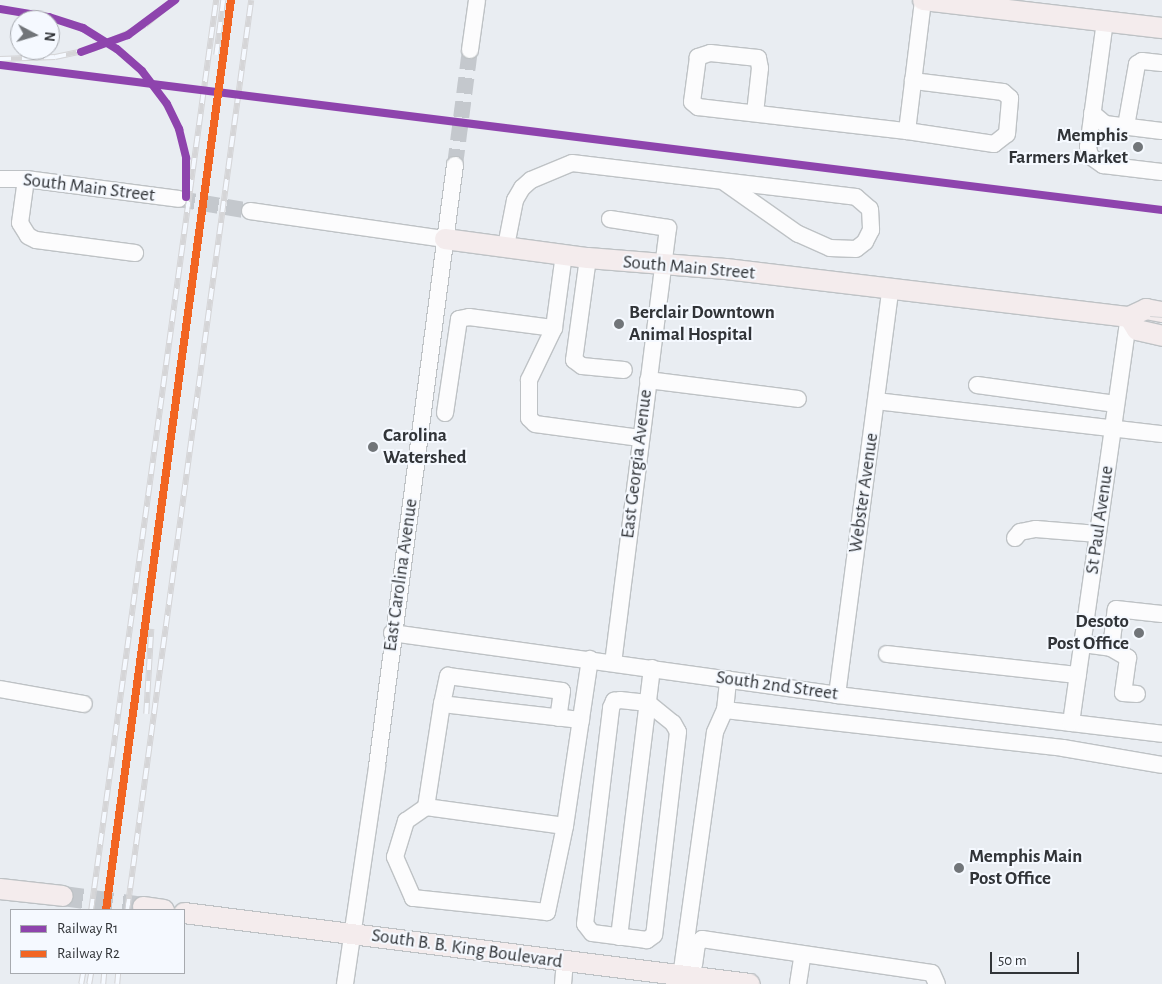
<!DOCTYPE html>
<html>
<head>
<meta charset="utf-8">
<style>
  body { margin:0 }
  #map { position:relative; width:1162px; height:984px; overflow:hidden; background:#e9edf2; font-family:"Alegreya Sans",sans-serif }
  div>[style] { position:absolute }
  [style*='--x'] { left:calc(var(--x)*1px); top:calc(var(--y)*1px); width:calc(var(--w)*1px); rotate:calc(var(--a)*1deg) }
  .minor-tunnel>* { height:16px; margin-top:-8px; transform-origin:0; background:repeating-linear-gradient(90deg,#c4c8cd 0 16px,transparent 0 24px) }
  .major-tunnel>* { height:20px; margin-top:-10px; transform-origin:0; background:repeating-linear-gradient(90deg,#c4c8cd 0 20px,transparent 0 30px) }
  .roads { filter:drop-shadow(1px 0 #bec2c5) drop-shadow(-1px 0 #bec2c5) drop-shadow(0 1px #bec2c5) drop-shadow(0 -1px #bec2c5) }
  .minor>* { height:16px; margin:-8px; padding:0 8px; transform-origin:8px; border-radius:8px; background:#fcfcfd }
  .major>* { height:20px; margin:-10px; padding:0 10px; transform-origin:10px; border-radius:10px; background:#f4eced }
  .tram>* { height:1px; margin:-0.5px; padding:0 0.5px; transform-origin:0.5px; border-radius:0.5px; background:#d5d5d7 }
  .rail>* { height:5.5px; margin-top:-2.75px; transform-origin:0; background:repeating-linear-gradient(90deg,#f5f9ff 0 11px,#d5d5d7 0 22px); box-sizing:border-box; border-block:1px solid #d5d5d7 }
  .rail-1>* { height:8px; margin:-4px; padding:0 4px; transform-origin:4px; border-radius:4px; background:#8e44ad }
  .rail-2>* { height:8px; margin:-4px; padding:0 4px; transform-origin:4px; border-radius:4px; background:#f26522 }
  .dots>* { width:14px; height:14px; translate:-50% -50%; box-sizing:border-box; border:2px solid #f5f9ff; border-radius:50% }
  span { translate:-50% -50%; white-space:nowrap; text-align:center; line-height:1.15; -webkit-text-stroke:4px #f5f9ff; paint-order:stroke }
  .poi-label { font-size:19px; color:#313438; font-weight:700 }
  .right { translate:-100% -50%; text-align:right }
  .left { translate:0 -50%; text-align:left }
  .street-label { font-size:19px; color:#313438 }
  .legend { position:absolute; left:10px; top:909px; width:175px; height:65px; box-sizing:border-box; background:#f5f9ff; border:1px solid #a7aaaf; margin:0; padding:6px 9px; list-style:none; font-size:15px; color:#313438 }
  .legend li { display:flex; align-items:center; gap:10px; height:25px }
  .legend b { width:25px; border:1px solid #a7aaaf }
  .north { position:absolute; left:10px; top:10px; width:50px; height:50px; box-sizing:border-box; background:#f5f9ff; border:1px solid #a7aaaf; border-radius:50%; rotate:96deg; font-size:14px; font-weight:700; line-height:20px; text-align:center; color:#313438 }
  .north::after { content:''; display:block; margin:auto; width:18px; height:22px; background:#717579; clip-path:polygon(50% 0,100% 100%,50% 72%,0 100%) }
  .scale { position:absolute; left:990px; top:952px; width:89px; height:22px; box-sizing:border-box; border:2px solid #313438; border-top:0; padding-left:6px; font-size:15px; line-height:18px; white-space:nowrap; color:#313438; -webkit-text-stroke:4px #f5f9ff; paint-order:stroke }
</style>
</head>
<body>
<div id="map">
  <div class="minor-tunnel">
    <div style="--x:455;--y:165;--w:116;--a:-82.6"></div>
    <div style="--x:179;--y:199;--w:72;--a:9.6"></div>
  </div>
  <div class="major-tunnel">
    <div style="--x:63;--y:896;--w:81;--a:7.8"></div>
  </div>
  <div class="roads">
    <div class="minor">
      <div style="--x:1105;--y:21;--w:127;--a:97.7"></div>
      <div style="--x:1088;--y:147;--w:9;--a:77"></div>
      <div style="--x:1090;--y:156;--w:16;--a:35"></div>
      <div style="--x:1103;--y:165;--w:59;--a:6.8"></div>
      <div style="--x:470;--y:50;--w:50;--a:-82"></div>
      <div style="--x:755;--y:113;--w:45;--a:-83.7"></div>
      <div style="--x:760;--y:68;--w:10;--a:-101"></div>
      <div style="--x:758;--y:58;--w:48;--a:-174.1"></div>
      <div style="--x:710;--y:53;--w:13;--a:162"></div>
      <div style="--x:698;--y:57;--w:45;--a:97.6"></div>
      <div style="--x:692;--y:102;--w:8;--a:40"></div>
      <div style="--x:698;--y:107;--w:210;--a:6.6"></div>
      <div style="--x:907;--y:131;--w:132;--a:-83"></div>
      <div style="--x:1092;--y:113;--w:17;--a:40"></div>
      <div style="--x:1105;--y:124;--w:57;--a:7"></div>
      <div style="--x:1126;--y:126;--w:63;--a:-79.9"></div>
      <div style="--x:1137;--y:64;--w:6;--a:-31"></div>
      <div style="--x:1142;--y:61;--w:20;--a:6"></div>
      <div style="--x:907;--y:131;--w:88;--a:8.5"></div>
      <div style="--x:994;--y:144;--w:16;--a:-38"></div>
      <div style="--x:1007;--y:134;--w:36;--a:-85"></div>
      <div style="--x:1010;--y:98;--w:9;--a:-139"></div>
      <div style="--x:1003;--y:92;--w:91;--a:-173"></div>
      <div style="--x:0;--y:179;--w:26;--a:0"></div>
      <div style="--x:26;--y:179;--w:154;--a:7.4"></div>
      <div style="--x:26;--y:179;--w:44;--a:97.8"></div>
      <div style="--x:20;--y:223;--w:15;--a:58"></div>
      <div style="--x:28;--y:236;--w:9;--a:27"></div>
      <div style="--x:36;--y:240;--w:100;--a:7.5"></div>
      <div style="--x:250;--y:211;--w:197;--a:8.2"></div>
      <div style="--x:610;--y:219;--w:59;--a:8.8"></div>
      <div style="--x:668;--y:228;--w:437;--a:97.2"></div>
      <div style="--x:506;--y:246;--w:47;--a:-78.9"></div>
      <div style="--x:515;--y:200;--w:14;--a:-60"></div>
      <div style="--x:522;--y:188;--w:12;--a:-42"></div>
      <div style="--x:531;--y:180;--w:44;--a:-22.5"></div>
      <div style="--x:572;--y:163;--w:286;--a:6.8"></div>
      <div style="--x:856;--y:197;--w:18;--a:41"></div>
      <div style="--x:870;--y:209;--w:21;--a:87"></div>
      <div style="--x:871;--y:230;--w:13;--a:117"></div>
      <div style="--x:865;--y:242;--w:11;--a:142"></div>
      <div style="--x:856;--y:249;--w:26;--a:-178"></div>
      <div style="--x:830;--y:248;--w:35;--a:-156"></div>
      <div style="--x:798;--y:234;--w:90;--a:-144.9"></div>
      <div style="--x:564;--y:254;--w:75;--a:97.7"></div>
      <div style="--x:554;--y:328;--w:58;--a:115.7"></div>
      <div style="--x:529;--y:380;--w:38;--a:90"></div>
      <div style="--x:529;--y:418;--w:8;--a:45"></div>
      <div style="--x:535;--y:424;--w:106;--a:7.6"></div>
      <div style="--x:588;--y:258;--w:103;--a:97.8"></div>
      <div style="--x:574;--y:360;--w:10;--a:37"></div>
      <div style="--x:582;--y:366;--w:42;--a:5.4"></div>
      <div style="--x:648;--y:380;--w:151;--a:7.2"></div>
      <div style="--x:977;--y:385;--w:140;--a:7.8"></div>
      <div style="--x:876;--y:401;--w:288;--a:6.6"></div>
      <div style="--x:445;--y:413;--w:95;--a:-81.5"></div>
      <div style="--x:459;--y:319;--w:10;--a:-11"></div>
      <div style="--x:469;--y:317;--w:86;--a:7.4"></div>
      <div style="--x:1015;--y:538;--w:8;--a:-50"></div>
      <div style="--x:1020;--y:532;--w:16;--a:-11"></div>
      <div style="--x:1036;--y:529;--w:62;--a:4.6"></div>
      <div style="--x:392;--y:633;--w:449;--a:7.9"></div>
      <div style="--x:837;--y:695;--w:327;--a:6.8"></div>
      <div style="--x:1083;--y:644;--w:28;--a:8"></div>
      <div style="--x:1111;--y:648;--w:39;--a:-83"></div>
      <div style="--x:1116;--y:609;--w:46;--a:6.2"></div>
      <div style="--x:1111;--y:648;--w:20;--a:30"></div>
      <div style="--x:1128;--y:658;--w:35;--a:98"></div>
      <div style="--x:1123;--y:693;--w:14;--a:4"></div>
      <div style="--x:887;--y:654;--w:192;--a:6.3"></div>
      <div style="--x:0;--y:689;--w:85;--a:10.1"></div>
      <div style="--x:837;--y:695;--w:407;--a:-82.5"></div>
      <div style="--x:620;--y:700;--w:28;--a:6"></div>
      <div style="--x:648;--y:703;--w:32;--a:39"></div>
      <div style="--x:673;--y:723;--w:10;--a:61"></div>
      <div style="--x:678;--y:732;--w:204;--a:96.7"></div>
      <div style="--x:654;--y:935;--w:9;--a:144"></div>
      <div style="--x:647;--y:940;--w:55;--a:-172.7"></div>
      <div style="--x:592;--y:933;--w:11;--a:-128"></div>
      <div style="--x:585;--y:924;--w:218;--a:-83.1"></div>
      <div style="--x:611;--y:708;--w:8;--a:-67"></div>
      <div style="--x:614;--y:701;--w:6;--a:-9"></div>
      <div style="--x:442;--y:704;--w:29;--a:-78"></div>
      <div style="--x:448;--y:676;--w:115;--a:7.5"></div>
      <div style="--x:562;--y:691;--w:27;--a:98"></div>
      <div style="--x:725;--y:710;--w:31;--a:-84"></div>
      <div style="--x:1071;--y:723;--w:410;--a:-81.9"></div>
      <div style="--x:426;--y:807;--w:104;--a:-81.2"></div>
      <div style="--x:442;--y:704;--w:140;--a:6.6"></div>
      <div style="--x:565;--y:826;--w:88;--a:101.8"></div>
      <div style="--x:547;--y:912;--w:135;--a:-174"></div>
      <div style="--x:413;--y:898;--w:45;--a:-113.7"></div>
      <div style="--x:395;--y:857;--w:38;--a:-73"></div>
      <div style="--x:406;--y:821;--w:24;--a:-35"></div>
      <div style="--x:426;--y:807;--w:140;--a:7.8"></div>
      <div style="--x:565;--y:826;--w:169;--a:-81.5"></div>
      <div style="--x:619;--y:937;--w:271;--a:-83"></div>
      <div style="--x:694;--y:965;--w:21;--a:-82"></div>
      <div style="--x:697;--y:944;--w:7;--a:-45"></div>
      <div style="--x:702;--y:939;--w:232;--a:8.4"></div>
      <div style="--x:932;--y:973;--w:12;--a:66"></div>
      <div style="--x:345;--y:984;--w:220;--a:-81.6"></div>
      <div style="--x:377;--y:766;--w:606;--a:-82.61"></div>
      <div style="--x:563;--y:984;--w:21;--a:-85"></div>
      <div style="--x:680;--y:984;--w:254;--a:-82.1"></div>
      <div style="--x:715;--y:732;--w:24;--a:-66"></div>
      <div style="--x:725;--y:710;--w:340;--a:6.4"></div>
      <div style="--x:1063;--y:748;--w:100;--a:9.7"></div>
      <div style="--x:798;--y:984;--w:30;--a:-81"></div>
    </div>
    <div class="major">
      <div style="--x:923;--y:0;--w:241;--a:6.7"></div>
      <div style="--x:445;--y:239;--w:144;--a:7.6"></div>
      <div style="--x:588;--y:258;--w:138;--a:4.6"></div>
      <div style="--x:726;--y:269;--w:406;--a:6.8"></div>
      <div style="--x:1129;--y:317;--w:19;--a:-25"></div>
      <div style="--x:1146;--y:309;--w:16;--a:11"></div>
      <div style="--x:1129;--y:317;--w:15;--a:58"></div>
      <div style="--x:1137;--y:330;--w:26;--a:13"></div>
      <div style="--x:0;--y:889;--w:63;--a:6.3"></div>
      <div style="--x:143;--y:907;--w:21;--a:8"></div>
      <div style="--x:184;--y:913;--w:570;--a:7.15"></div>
    </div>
  </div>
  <div class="tram">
    <div style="--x:1150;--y:316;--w:12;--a:5"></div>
  </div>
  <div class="rail">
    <div style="--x:0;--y:9;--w:71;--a:11.3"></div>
    <div style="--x:70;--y:23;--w:29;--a:25"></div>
    <div style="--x:96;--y:35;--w:42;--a:35.2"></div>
    <div style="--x:130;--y:59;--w:34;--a:47"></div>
    <div style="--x:153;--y:84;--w:36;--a:58"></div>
    <div style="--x:172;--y:114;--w:34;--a:69"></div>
    <div style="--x:184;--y:146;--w:29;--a:84"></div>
    <div style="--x:216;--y:55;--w:55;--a:-82.7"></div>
    <div style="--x:0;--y:59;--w:55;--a:-2.1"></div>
    <div style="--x:55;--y:57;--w:39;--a:-12"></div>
    <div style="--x:93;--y:49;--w:57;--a:-24.8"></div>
    <div style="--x:145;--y:25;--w:39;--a:-40"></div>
    <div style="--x:146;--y:714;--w:85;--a:-86.6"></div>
    <div style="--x:91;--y:910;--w:919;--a:-82.18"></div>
    <div style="--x:106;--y:910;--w:919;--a:-82.18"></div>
    <div style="--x:127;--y:910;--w:918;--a:-82.24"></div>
    <div style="--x:81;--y:984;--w:11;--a:-80"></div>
    <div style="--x:89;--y:984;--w:11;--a:-80"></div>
    <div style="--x:103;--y:984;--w:11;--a:-85"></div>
    <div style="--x:117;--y:984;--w:11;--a:-85"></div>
  </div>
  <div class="rail-1">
    <div style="--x:0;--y:9;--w:50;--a:9.3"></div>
    <div style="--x:49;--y:17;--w:36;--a:18"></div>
    <div style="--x:83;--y:28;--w:40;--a:32"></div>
    <div style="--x:117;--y:49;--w:33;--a:41"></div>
    <div style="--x:142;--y:71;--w:41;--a:52.9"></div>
    <div style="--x:167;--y:104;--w:28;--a:64"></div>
    <div style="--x:179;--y:129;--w:30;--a:76"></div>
    <div style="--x:186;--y:158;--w:39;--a:90"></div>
    <div style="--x:81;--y:52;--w:50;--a:-19.9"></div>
    <div style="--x:128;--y:35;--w:59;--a:-36.7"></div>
    <div style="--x:0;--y:65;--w:1171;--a:7.11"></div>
  </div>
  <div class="rail-2">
    <div style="--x:106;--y:910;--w:919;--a:-82.18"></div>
  </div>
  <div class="dots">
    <div style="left:1138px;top:147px;background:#717579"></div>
    <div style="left:619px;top:324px;background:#717579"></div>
    <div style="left:373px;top:447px;background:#717579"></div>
    <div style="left:1139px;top:633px;background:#717579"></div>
    <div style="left:959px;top:868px;background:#717579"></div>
  </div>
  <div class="poi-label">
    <span class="right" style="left:1128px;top:147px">Memphis<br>Farmers Market</span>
    <span class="left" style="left:629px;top:324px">Berclair Downtown<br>Animal Hospital</span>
    <span class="left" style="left:383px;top:447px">Carolina<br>Watershed</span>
    <span class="right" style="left:1129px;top:633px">Desoto<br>Post Office</span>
    <span class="left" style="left:969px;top:868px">Memphis Main<br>Post Office</span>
  </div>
  <div class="street-label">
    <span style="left:89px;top:188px;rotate:7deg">South Main Street</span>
    <span style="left:689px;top:268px;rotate:5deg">South Main Street</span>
    <span style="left:637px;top:464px;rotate:-83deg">East Georgia Avenue</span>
    <span style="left:864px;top:493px;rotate:-82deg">Webster Avenue</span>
    <span style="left:1100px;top:520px;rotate:-82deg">St Paul Avenue</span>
    <span style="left:401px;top:575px;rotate:-82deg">East Carolina Avenue</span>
    <span style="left:777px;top:686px;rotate:8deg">South 2nd Street</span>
    <span style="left:467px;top:949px;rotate:8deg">South B. B. King Boulevard</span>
  </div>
  <ul class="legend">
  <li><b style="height:6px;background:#8e44ad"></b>Railway R1</li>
  <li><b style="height:6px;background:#f26522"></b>Railway R2</li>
  </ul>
  <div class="north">N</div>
  <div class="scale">50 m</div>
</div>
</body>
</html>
